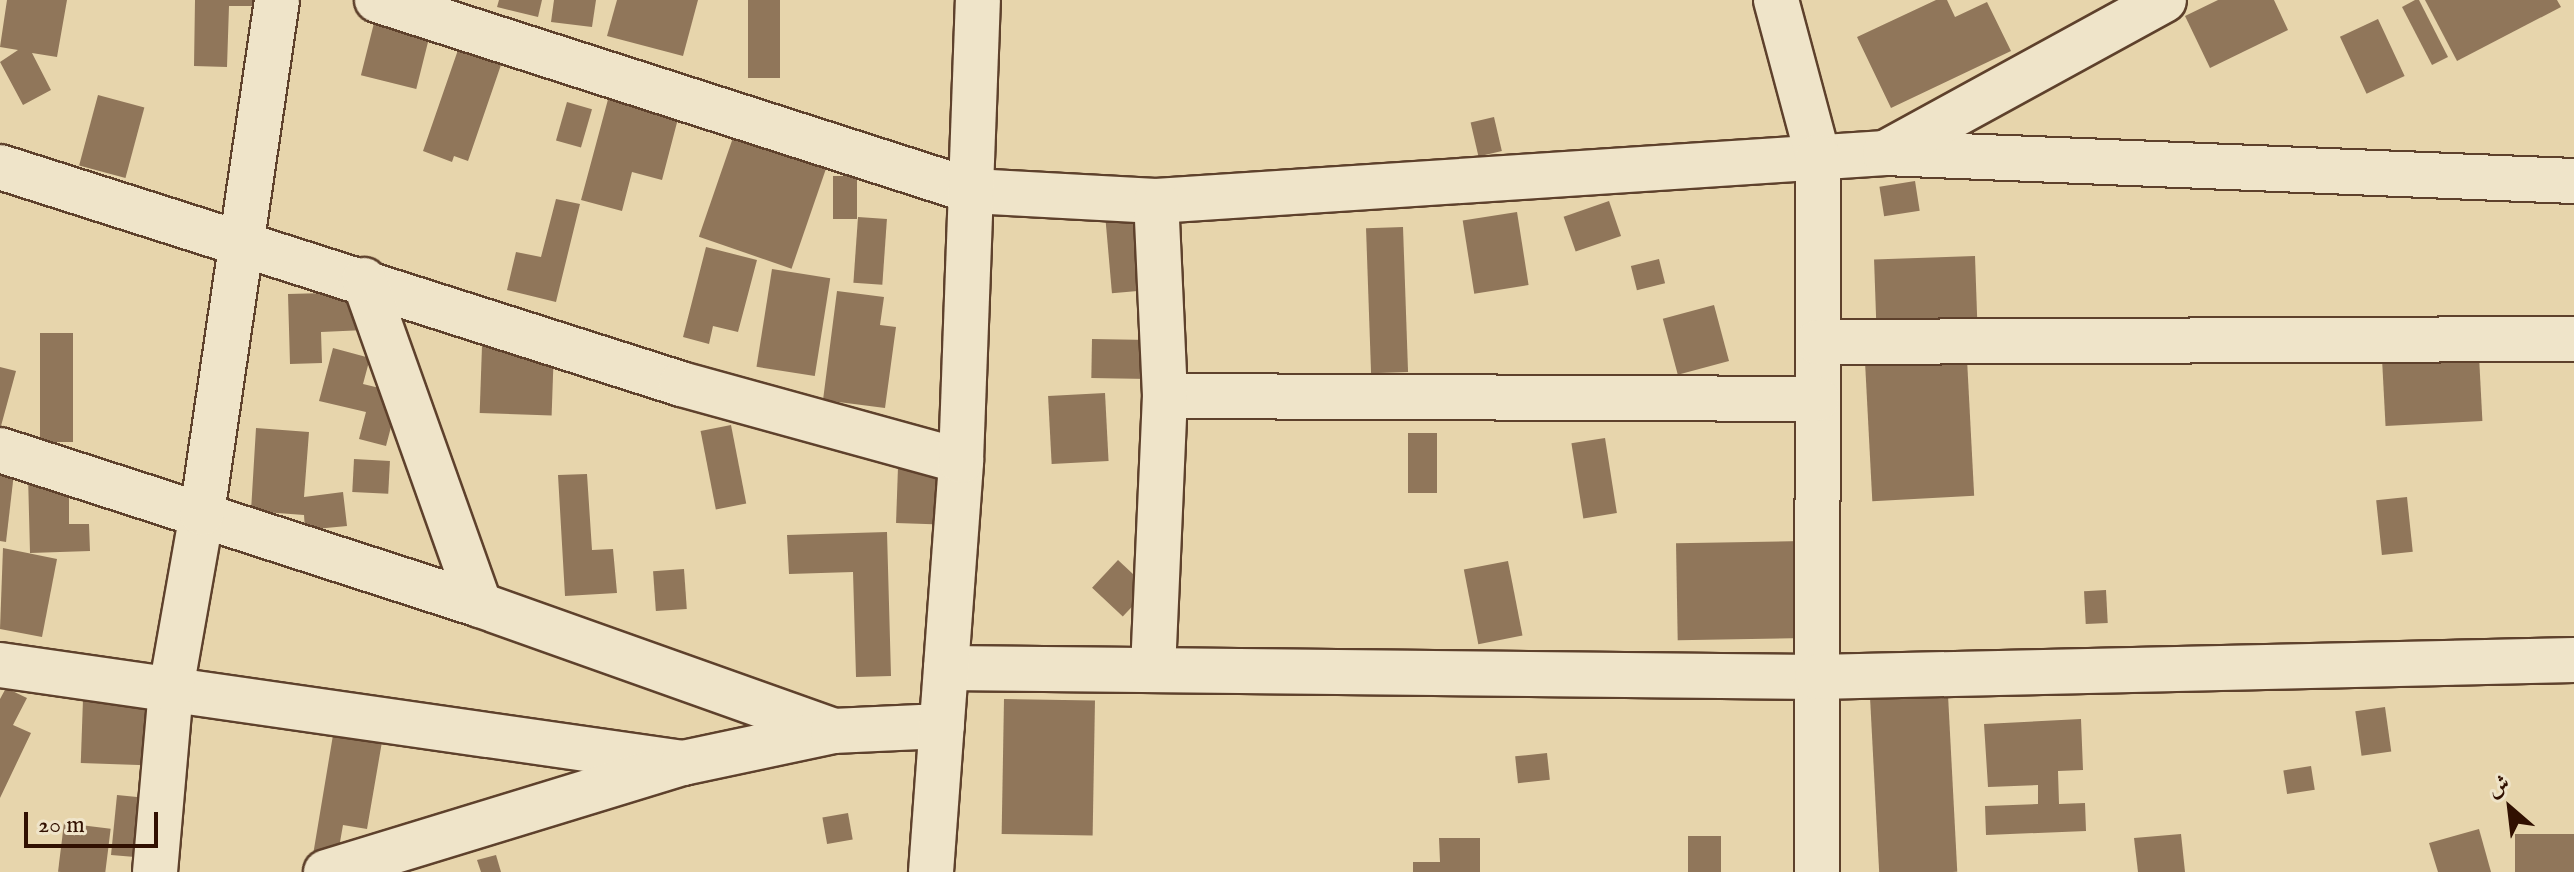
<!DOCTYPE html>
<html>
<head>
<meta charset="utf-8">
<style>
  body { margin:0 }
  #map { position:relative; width:2574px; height:872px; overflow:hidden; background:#e7d5ac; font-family:"IM FELL English",Amiri,serif }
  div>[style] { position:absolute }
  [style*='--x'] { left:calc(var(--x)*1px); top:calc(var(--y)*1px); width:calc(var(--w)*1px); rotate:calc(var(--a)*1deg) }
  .building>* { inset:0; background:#90765a; transform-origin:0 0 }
  .roads { filter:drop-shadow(2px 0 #5e412c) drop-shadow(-2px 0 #5e412c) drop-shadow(0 2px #5e412c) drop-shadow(0 -2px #5e412c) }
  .minor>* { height:44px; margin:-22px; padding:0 22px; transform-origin:22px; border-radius:22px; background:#efe4c9 }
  span { translate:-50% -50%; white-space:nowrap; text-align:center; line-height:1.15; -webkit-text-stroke:6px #efe4c9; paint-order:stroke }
  .north { position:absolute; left:2470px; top:768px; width:80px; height:80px; -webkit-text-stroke:6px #efe4c9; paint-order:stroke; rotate:332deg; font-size:22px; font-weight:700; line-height:32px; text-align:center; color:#311001 }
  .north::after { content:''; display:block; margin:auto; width:28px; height:36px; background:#311001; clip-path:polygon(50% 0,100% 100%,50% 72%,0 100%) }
  .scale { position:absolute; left:24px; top:812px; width:134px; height:36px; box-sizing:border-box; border:4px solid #311001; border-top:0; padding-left:10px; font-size:24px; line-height:28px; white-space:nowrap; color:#311001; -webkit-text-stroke:6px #efe4c9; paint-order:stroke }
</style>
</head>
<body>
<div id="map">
  <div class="building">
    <div style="clip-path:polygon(7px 0,67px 0,57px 57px,32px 53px,51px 90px,23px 105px,0 62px,18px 50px,0 47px)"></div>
    <div style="clip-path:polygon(195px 0,252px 0,252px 6px,229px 6px,227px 67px,194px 66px)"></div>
    <div style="clip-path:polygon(499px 0,542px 0,538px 17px,497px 7px)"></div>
    <div style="clip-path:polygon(554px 0,596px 0,592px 27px,551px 22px)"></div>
    <div style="clip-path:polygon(617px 0,698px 0,683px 56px,607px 36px)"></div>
    <div style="left:748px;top:0;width:32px;height:78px"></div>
    <div style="clip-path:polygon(1936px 0,1947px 0,1955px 17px,1987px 2px,2011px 51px,1891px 108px,1857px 37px)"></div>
    <div style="clip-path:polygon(2218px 0,2274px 0,2288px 30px,2210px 68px,2185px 16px)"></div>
    <div style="clip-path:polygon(2415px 0,2419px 0,2448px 57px,2432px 65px,2402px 7px)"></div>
    <div style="clip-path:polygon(2425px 0,2557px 0,2561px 7px,2457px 61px)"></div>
    <div style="left:375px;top:19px;width:57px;height:58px;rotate:14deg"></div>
    <div style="left:2378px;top:19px;width:63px;height:42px;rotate:65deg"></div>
    <div style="clip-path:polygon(459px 47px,502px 62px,468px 161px,454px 156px,452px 162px,423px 151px)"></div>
    <div style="clip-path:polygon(610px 92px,680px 111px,662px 180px,632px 172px,622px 211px,581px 200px)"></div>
    <div style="left:98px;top:95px;width:48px;height:73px;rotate:15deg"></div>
    <div style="left:567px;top:102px;width:26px;height:40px;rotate:16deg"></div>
    <div style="left:1494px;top:117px;width:35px;height:24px;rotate:77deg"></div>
    <div style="left:736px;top:129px;width:98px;height:114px;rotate:19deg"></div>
    <div style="left:833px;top:176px;width:24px;height:43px"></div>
    <div style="left:1915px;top:181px;width:30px;height:36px;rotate:81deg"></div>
    <div style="clip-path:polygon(556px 199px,580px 204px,556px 302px,507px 290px,516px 252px,541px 257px)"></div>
    <div style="left:1609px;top:201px;width:37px;height:48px;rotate:71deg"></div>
    <div style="left:1168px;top:211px;width:77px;height:63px;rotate:85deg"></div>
    <div style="left:1517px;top:212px;width:74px;height:55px;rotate:81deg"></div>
    <div style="left:858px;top:217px;width:29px;height:66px;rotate:4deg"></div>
    <div style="left:1403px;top:227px;width:145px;height:37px;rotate:88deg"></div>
    <div style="clip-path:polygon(706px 247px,757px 260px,738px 332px,713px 326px,709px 344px,683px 337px)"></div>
    <div style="left:1975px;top:256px;width:71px;height:101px;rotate:88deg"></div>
    <div style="left:1659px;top:259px;width:25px;height:29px;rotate:76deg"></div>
    <div style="left:772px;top:269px;width:59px;height:99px;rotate:9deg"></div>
    <div style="clip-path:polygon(837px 291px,884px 297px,880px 325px,896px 327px,885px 408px,823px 400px)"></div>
    <div style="clip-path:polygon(364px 292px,365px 330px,321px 332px,322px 363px,290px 364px,288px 294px)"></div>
    <div style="left:1714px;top:305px;width:58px;height:53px;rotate:75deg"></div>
    <div style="left:40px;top:333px;width:33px;height:109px"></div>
    <div style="left:1092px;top:339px;width:72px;height:39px;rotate:1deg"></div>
    <div style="left:482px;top:346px;width:72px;height:67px;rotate:2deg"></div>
    <div style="clip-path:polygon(333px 348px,370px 358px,363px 384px,400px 393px,386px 446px,359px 439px,366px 412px,319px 401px)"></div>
    <div style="left:2479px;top:356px;width:65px;height:97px;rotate:87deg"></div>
    <div style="left:1967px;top:359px;width:137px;height:102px;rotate:87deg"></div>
    <div style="clip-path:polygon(0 367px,16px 371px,1px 426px,0 426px)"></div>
    <div style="left:1105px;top:393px;width:68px;height:57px;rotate:87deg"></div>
    <div style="left:731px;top:425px;width:80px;height:31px;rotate:79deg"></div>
    <div style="clip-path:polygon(256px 428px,309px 432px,304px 497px,343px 492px,347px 526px,305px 530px,304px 515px,251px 511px)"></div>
    <div style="left:1408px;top:433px;width:29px;height:60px"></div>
    <div style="left:1605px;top:438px;width:76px;height:34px;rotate:81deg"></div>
    <div style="left:354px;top:459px;width:36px;height:33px;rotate:3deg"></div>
    <div style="left:898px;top:467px;width:81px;height:56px;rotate:2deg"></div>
    <div style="clip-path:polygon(0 472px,14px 473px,6px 542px,0 541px)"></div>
    <div style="clip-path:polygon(69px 474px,69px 524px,89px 524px,90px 551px,30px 553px,28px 475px)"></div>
    <div style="clip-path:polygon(587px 474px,592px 550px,613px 549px,617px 593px,565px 596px,558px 475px)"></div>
    <div style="left:2407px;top:497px;width:55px;height:31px;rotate:84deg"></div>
    <div style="clip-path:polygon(887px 532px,891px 676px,856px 677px,853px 572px,789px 574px,787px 535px)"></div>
    <div style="left:1803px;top:541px;width:97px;height:127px;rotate:89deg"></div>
    <div style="clip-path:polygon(3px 548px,57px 559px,42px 637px,0 629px)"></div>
    <div style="left:1118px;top:560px;width:42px;height:38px;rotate:43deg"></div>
    <div style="left:1508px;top:561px;width:76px;height:45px;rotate:79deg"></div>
    <div style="left:684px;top:569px;width:40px;height:31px;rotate:86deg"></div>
    <div style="left:2106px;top:590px;width:33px;height:22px;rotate:87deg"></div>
    <div style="clip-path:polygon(6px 688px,27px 698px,13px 725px,31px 733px,0 798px,0 699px)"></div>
    <div style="left:1948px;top:695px;width:177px;height:78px;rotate:87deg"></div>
    <div style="left:83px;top:699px;width:101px;height:64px;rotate:2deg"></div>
    <div style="left:1004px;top:699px;width:91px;height:135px;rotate:1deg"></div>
    <div style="left:2385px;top:707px;width:45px;height:30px;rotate:82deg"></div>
    <div style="clip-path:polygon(2081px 719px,2083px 770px,2058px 771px,2059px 804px,2085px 803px,2086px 831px,1986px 835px,1985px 806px,2038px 804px,2038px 785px,1988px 787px,1984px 724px)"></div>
    <div style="clip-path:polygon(334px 729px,383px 736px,367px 829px,343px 825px,336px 865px,312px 861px)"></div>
    <div style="left:1547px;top:753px;width:27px;height:32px;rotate:84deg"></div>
    <div style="left:2311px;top:766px;width:24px;height:28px;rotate:81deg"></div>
    <div style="clip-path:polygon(117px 795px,177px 801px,135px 857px,111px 855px)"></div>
    <div style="left:848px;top:813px;width:27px;height:26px;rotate:80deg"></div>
    <div style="left:64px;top:823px;width:47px;height:49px;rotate:7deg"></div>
    <div style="clip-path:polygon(2479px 829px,2491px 872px,2438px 872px,2429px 843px)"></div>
    <div style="clip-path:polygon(2181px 834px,2185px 872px,2138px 872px,2134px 838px)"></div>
    <div style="left:2515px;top:834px;width:59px;height:38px"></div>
    <div style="left:1721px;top:836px;width:36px;height:33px;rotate:90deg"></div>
    <div style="clip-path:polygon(1439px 838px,1480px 838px,1480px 872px,1413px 872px,1413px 862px,1440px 862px)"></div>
    <div style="clip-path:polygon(496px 855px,501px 872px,481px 872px,477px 860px)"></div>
  </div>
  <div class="roads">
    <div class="minor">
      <div style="--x:377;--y:0;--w:625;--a:17.8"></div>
      <div style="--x:972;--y:191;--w:184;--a:3.1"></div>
      <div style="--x:1156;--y:201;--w:731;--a:-3.77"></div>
      <div style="--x:1885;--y:153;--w:690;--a:2.33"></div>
      <div style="--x:1776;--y:0;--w:163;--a:75"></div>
      <div style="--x:1818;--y:157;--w:715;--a:90.08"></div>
      <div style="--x:1885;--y:153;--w:318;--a:-28.7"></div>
      <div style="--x:0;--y:167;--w:715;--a:17.67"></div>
      <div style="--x:681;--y:384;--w:290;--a:15.4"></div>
      <div style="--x:364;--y:280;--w:345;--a:70.4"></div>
      <div style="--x:1818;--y:342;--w:756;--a:-0.23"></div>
      <div style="--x:1165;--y:396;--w:652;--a:0.26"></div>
      <div style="--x:0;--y:450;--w:504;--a:17.9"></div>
      <div style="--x:480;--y:605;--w:375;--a:19.6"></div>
      <div style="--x:0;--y:665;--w:690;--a:8.17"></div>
      <div style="--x:946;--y:668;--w:871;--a:0.59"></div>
      <div style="--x:1817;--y:677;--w:757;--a:-1.29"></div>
      <div style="--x:1153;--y:670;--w:274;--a:-87.5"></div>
      <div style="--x:1165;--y:396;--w:195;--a:-92.6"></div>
      <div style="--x:155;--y:872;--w:184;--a:-85"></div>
      <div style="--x:171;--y:689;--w:179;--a:-80"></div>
      <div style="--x:202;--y:513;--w:518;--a:-81.68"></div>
      <div style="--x:326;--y:872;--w:373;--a:-17"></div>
      <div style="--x:683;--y:763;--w:153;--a:-12"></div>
      <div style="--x:833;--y:731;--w:109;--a:-2.6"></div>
      <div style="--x:931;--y:872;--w:412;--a:-85.8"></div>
      <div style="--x:961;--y:461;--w:461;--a:-87.9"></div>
    </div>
  </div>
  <div class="north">ش</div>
  <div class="scale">20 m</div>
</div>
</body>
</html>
